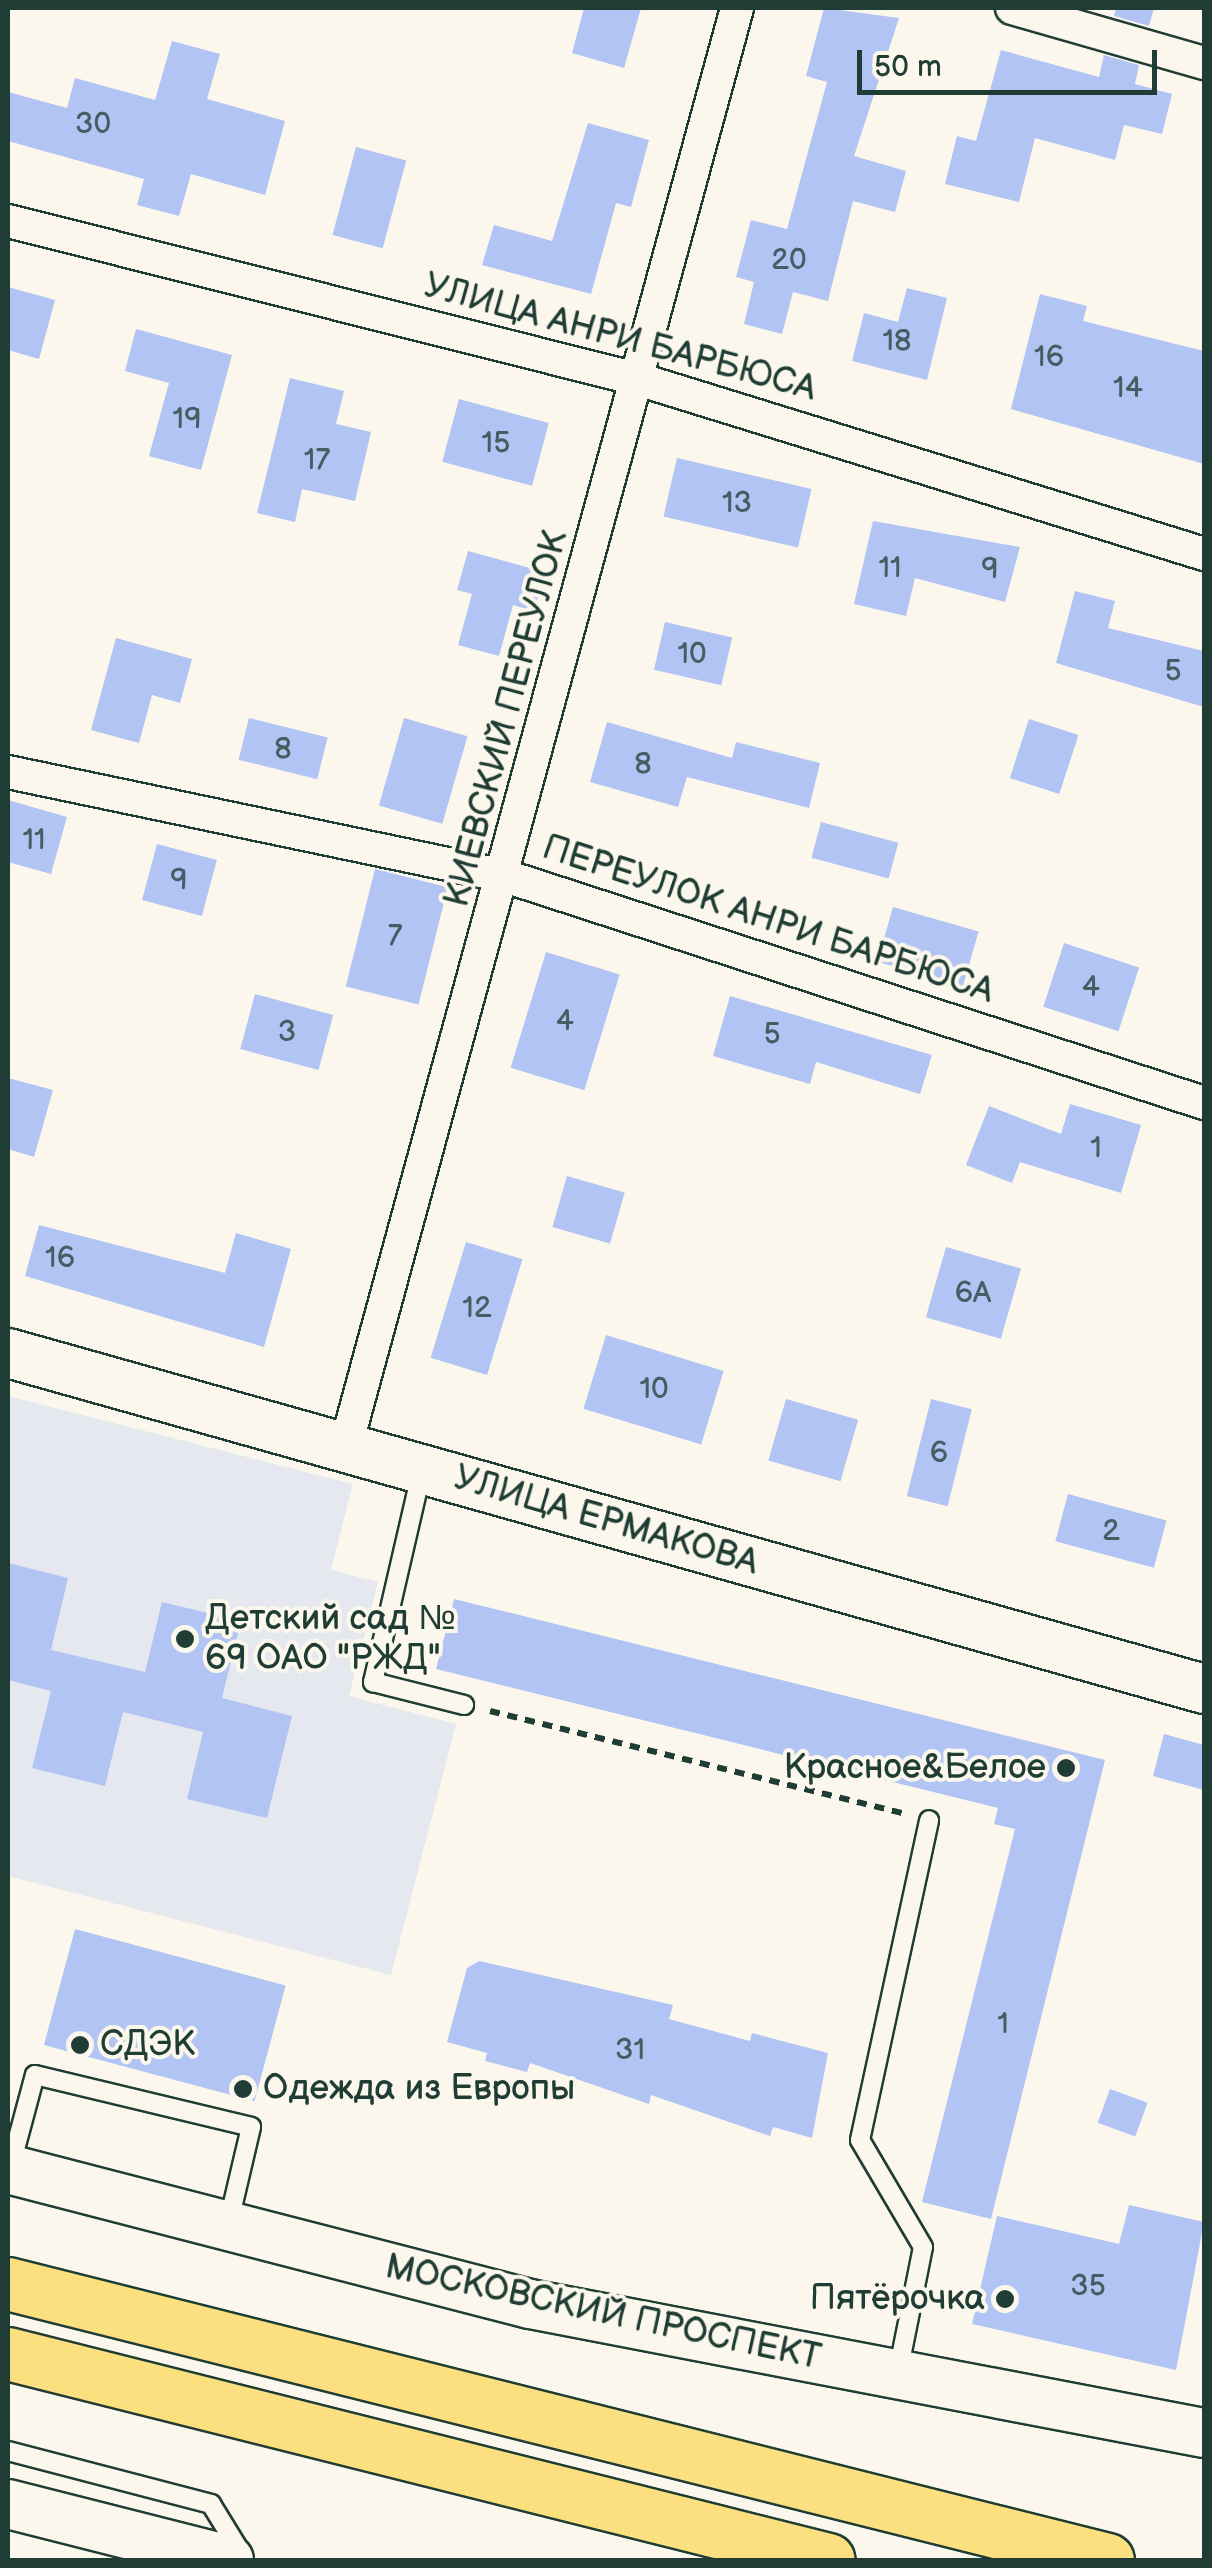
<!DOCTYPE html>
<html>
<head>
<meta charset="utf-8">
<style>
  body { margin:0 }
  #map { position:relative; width:1212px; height:2568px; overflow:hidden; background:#fbf7ec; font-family:"Balsamiq Sans",sans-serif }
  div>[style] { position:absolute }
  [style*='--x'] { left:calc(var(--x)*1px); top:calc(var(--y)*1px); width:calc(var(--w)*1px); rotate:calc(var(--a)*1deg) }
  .built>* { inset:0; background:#e5e8ee }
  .building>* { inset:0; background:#b2c4f3; transform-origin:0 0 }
  .path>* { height:6px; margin-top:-3px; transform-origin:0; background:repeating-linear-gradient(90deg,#1f3d34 0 10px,transparent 0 18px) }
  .roads { filter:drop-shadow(2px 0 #1f3d34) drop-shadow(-2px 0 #1f3d34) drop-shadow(0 2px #1f3d34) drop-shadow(0 -2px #1f3d34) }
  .lane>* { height:18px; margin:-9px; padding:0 9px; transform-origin:9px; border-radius:9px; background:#fbf7ec }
  .street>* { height:32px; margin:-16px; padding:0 16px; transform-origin:16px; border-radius:16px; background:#fbf7ec }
  .secondary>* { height:48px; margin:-24px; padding:0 24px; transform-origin:24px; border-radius:24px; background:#fbf7ec }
  .primary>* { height:52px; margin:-26px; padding:0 26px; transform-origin:26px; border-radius:26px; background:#fce080 }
  .dots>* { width:28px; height:28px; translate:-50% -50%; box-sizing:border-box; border:5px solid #fbf7ec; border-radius:50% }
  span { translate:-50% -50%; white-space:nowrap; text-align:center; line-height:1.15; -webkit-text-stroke:8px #fbf7ec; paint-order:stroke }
  .number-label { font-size:30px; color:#445f64 }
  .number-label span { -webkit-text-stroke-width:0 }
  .street-label { font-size:35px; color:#1f3d34 }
  .poi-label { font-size:35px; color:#1f3d34 }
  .left { translate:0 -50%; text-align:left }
  .right { translate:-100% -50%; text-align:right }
  .frame { position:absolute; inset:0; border:10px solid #1f3d34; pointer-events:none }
  .scale { position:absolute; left:857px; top:50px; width:300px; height:45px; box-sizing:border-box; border:5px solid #1f3d34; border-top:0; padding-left:12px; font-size:30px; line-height:35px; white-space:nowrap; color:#1f3d34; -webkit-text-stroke:8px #fbf7ec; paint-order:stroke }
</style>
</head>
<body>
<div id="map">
  <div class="built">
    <div style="clip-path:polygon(8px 1396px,353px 1484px,331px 1570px,378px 1582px,349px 1696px,456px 1724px,391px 1975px,8px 1876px)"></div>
  </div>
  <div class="building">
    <div style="clip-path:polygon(584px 8px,641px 8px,624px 68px,572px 53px)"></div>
    <div style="clip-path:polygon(824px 8px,899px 18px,854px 156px,906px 171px,895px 212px,853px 201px,828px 301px,793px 292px,782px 334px,744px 324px,754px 282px,736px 277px,751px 220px,787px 229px,827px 82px,806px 76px)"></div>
    <div style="clip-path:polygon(1116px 8px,1154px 8px,1149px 26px,1114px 16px)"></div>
    <div style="clip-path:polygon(172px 41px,220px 54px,207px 99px,285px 121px,265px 195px,191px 174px,179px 216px,137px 205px,144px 179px,8px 141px,8px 92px,67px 108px,75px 78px,155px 100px)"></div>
    <div style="clip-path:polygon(1001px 50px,1099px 77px,1104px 55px,1139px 65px,1135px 84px,1172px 94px,1162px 134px,1124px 125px,1115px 160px,1035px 138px,1019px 202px,945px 184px,957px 136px,976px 141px)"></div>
    <div style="clip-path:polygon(588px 123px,649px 140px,631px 207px,616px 203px,591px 294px,482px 265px,494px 225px,552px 241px)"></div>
    <div style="left:356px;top:147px;width:52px;height:91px;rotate:15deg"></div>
    <div style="clip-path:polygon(8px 287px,55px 300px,39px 359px,8px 350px)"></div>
    <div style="clip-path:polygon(907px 288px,947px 298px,927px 380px,852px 361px,864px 313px,898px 322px)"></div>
    <div style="clip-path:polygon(1040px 294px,1087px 306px,1083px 321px,1204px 351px,1204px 464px,1011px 409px)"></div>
    <div style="clip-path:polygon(136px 329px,232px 355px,201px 470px,149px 456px,169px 383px,125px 371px)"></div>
    <div style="clip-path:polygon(290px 378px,344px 391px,336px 424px,371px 432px,355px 501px,302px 489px,295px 522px,257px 513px)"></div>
    <div style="left:459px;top:399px;width:93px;height:65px;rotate:15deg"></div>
    <div style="left:677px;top:458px;width:138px;height:60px;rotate:13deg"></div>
    <div style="clip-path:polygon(873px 521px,1020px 547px,1005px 602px,915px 578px,906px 616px,854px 604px)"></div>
    <div style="clip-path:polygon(468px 551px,545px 572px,534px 611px,513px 605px,499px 656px,458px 645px,472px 594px,457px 590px)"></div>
    <div style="clip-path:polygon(1075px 591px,1115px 601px,1108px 628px,1204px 651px,1204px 707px,1056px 663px)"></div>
    <div style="left:665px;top:622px;width:69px;height:49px;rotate:13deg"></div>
    <div style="clip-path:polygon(116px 638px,192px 659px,180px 703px,152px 695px,139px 743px,91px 730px)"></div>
    <div style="left:249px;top:718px;width:81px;height:43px;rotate:14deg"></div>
    <div style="left:404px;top:718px;width:66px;height:91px;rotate:16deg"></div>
    <div style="left:1029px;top:719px;width:52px;height:62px;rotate:18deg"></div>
    <div style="clip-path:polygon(607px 722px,732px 758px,736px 742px,820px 763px,809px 808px,687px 777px,678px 807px,590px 782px)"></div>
    <div style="clip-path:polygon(8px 800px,67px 817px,51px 874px,8px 862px)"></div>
    <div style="left:821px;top:822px;width:80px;height:37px;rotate:15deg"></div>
    <div style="left:157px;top:844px;width:62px;height:58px;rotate:15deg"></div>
    <div style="left:375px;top:869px;width:75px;height:121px;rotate:14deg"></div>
    <div style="left:893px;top:907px;width:89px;height:57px;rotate:16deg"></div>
    <div style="left:1064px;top:943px;width:79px;height:67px;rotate:18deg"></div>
    <div style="left:546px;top:952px;width:77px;height:121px;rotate:17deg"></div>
    <div style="left:255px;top:994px;width:81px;height:57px;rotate:15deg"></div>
    <div style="clip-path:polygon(730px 996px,932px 1055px,920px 1094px,816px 1062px,810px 1084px,713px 1056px)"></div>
    <div style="clip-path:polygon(8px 1078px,53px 1090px,34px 1157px,8px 1149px)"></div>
    <div style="clip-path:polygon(1070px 1104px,1141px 1125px,1121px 1193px,1020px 1162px,1012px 1183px,966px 1165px,989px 1106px,1061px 1134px)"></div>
    <div style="left:567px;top:1176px;width:60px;height:53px;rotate:16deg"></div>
    <div style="clip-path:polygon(39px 1225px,225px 1273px,236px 1233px,291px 1249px,264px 1347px,25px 1276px)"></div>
    <div style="left:466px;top:1242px;width:59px;height:121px;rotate:17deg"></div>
    <div style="left:946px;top:1247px;width:78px;height:73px;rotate:16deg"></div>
    <div style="left:606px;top:1335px;width:123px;height:77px;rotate:17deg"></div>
    <div style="left:786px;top:1399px;width:75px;height:64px;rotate:16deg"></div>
    <div style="left:931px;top:1399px;width:42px;height:100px;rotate:14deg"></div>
    <div style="left:1068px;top:1494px;width:102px;height:49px;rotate:15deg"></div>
    <div style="clip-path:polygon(8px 1563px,68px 1578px,51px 1650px,145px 1672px,162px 1602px,241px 1621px,222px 1698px,292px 1716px,267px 1818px,187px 1799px,203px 1732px,123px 1712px,105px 1786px,32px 1768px,51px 1691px,8px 1680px)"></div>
    <div style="clip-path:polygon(454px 1599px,1105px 1760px,991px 2219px,922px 2202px,1015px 1829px,994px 1824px,998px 1808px,436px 1669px)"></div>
    <div style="clip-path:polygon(1164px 1734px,1204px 1745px,1204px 1790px,1153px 1776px)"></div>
    <div style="left:75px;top:1929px;width:218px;height:120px;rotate:15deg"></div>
    <div style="clip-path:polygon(479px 1961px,673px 2005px,669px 2019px,750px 2041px,752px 2033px,828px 2053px,812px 2138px,773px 2127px,770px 2136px,651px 2095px,649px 2104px,530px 2063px,527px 2072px,485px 2061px,487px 2053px,447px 2042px,467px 1968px)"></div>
    <div style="left:1110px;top:2089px;width:40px;height:36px;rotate:20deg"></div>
    <div style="clip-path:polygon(1129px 2205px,1204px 2222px,1176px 2370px,972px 2324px,997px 2216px,1119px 2244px)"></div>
  </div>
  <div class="path">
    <div style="--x:490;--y:1711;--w:428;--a:13.9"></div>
  </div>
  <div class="roads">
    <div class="lane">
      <div style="--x:422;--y:1470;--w:218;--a:103"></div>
      <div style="--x:373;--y:1682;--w:94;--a:14.2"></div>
      <div style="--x:10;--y:2168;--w:96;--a:-75"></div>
      <div style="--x:35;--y:2075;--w:222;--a:13.5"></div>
      <div style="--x:251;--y:2127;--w:101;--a:103.2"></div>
      <div style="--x:898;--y:2372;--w:127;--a:-78.7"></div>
      <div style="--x:923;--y:2247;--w:124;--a:-120.5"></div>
      <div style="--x:860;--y:2140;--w:327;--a:-77.8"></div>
      <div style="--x:8;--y:2451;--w:210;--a:14.6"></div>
      <div style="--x:211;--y:2504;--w:61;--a:58.4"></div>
    </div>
    <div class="street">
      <div style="--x:1012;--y:8;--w:200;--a:16"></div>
      <div style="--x:8;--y:221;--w:653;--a:14.1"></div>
      <div style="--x:641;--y:380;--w:589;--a:17.17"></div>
      <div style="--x:8;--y:772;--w:508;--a:11.82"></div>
      <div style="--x:505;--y:876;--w:735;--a:17.99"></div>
      <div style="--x:345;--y:1449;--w:1493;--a:-74.78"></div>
    </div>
    <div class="secondary">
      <div style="--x:8;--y:1353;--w:1242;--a:15.69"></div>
      <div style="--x:8;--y:2169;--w:539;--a:14.5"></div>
      <div style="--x:530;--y:2304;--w:686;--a:10.84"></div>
      <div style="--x:8;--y:2504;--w:228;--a:14.2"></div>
    </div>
    <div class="primary">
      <div style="--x:8;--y:2284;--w:1134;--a:14.09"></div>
      <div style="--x:8;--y:2354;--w:846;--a:14.09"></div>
    </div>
  </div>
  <div class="dots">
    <div style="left:185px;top:1639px;background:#1f3d34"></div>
    <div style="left:1066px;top:1768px;background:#1f3d34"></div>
    <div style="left:80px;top:2045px;background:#1f3d34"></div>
    <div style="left:243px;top:2089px;background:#1f3d34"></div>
    <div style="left:1005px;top:2299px;background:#1f3d34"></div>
  </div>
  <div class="number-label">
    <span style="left:93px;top:124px">30</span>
    <span style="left:789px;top:260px">20</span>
    <span style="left:897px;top:341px">18</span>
    <span style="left:1049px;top:357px">16</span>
    <span style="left:1128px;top:388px">14</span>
    <span style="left:187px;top:419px">19</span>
    <span style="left:496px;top:443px">15</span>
    <span style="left:317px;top:460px">17</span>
    <span style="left:737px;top:503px">13</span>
    <span style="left:890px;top:568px">11</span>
    <span style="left:990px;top:569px">9</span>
    <span style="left:692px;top:654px">10</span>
    <span style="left:1173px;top:671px">5</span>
    <span style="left:283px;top:749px">8</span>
    <span style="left:643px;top:764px">8</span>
    <span style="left:34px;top:840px">11</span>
    <span style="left:179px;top:880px">9</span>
    <span style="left:395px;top:936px">7</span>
    <span style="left:1091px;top:987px">4</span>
    <span style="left:565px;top:1021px">4</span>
    <span style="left:287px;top:1032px">3</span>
    <span style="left:772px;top:1034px">5</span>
    <span style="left:1096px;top:1148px">1</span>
    <span style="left:60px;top:1258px">16</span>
    <span style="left:973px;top:1293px">6А</span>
    <span style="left:477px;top:1308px">12</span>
    <span style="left:654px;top:1389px">10</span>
    <span style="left:939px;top:1453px">6</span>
    <span style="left:1111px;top:1531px">2</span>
    <span style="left:1003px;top:2024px">1</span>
    <span style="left:630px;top:2050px">31</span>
    <span style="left:1088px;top:2286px">35</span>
  </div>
  <div class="street-label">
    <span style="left:620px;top:338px;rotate:15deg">УЛИЦА АНРИ БАРБЮСА</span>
    <span style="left:507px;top:719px;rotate:-75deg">КИЕВСКИЙ ПЕРЕУЛОК</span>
    <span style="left:768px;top:920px;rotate:18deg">ПЕРЕУЛОК АНРИ БАРБЮСА</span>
    <span style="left:606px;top:1521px;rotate:16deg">УЛИЦА ЕРМАКОВА</span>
    <span style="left:603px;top:2313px;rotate:12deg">МОСКОВСКИЙ ПРОСПЕКТ</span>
  </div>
  <div class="poi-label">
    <span class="left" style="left:205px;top:1639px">Детский сад №<br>69 ОАО "РЖД"</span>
    <span class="right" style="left:1046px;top:1768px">Красное&amp;Белое</span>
    <span class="left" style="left:100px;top:2045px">СДЭК</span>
    <span class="left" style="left:263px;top:2089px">Одежда из Европы</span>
    <span class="right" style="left:985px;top:2299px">Пятёрочка</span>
  </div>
  <div class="frame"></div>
  <div class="scale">50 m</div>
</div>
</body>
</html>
